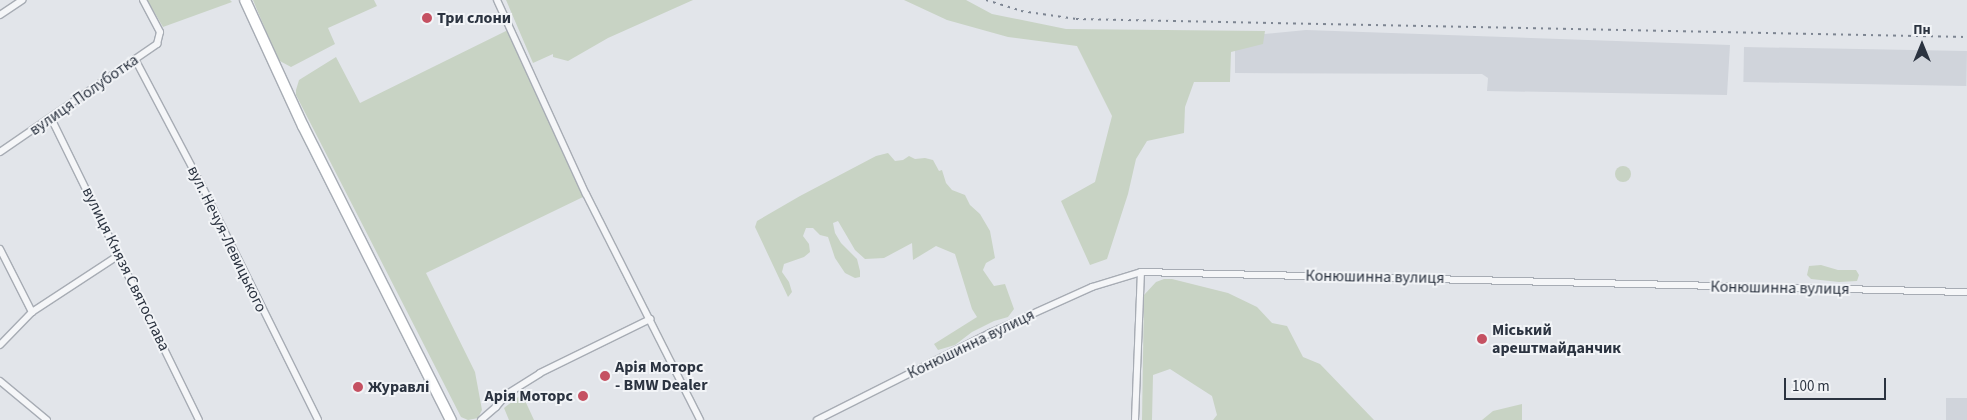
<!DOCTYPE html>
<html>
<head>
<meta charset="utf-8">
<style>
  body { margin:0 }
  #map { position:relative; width:1967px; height:420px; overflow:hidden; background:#e2e5ea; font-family:"Source Sans 3",sans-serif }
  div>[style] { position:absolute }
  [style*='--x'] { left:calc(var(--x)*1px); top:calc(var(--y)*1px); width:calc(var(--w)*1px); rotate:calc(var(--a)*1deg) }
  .built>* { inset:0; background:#d0d4db; transform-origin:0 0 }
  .green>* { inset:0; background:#c8d3c4 }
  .round { border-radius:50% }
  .roads { filter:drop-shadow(1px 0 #a7acb4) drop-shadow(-1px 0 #a7acb4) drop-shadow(0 1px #a7acb4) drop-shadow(0 -1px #a7acb4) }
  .minor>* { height:6px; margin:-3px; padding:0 3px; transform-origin:3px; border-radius:3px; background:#f5f6f8 }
  .trunk>* { height:10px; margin:-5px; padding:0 5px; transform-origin:5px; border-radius:5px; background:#fff }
  .rail>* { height:2px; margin-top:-1px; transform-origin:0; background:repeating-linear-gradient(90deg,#7d8592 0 2.5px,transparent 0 7.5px) }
  .dots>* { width:14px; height:14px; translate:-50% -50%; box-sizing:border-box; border:2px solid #f2f4f7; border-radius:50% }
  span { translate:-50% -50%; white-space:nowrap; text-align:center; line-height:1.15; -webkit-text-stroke:4px #f2f4f7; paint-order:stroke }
  .poi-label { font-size:16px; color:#2b3340; font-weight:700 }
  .left { translate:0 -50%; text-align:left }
  .right { translate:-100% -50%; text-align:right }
  .street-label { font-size:16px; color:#2b3340 }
  .north { position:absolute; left:1897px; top:20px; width:50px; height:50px; -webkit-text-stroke:4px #f2f4f7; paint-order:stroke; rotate:0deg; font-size:14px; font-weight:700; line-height:20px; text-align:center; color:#2b3340 }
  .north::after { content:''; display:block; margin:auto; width:18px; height:22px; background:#2b3340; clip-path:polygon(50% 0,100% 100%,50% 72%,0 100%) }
  .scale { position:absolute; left:1784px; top:378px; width:102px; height:22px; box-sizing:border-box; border:2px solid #2b3340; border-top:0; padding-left:6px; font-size:15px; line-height:18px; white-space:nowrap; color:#2b3340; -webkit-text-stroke:4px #f2f4f7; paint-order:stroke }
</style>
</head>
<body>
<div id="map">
  <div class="built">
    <div style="clip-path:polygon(1306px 30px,1730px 45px,1727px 95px,1487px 91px,1488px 78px,1482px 74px,1235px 73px,1235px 37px)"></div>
    <div style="left:1744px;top:47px;width:223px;height:35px;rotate:1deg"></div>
    <div style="left:1946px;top:398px;width:21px;height:22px"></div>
  </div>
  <div class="green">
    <div style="clip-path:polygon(147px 0,230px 0,232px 2px,163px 27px)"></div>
    <div style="clip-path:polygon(253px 0,374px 0,377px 6px,328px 28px,335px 44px,291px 67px,278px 60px)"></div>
    <div style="clip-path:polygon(506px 0,693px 0,608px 38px,568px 61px,553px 57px,553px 54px,533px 63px)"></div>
    <div style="clip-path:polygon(904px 0,966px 0,992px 14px,1066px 29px,1265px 31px,1263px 44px,1231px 52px,1230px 82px,1194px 82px,1185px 107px,1184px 133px,1147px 141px,1136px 159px,1128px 194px,1107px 259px,1090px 265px,1061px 201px,1095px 182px,1112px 116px,1077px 46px,1008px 37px,947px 20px)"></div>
    <div style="clip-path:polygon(508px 30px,583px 197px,426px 273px,475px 372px,482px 410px,478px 418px,468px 420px,461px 417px,296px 95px,296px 90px,299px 80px,336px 57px,360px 103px)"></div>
    <div style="clip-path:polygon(888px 153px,895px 161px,903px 160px,909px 156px,915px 159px,925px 158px,933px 160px,939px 171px,942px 170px,946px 183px,952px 190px,965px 195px,970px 205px,980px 214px,990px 231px,995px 258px,986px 263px,983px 270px,994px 286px,1005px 284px,1014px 309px,1008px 317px,994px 321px,972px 332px,955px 345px,938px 350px,934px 344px,977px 317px,972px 309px,955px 254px,936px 246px,913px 260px,912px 243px,884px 258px,865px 259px,855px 250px,838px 221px,833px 223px,835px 233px,841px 243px,857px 259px,860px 271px,860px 277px,855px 278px,845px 273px,835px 258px,828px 237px,820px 235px,813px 228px,806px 228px,803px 236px,809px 244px,810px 252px,804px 257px,784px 264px,782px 272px,789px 282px,792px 292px,788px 297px,755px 227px,757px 221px,800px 196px,876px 156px)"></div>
    <div class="round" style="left:1615px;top:166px;width:16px;height:16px"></div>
    <div style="clip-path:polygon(1821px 265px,1838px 270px,1856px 270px,1859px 275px,1857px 281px,1839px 282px,1811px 279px,1807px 275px,1809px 266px)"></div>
    <div style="clip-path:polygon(1164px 279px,1172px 279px,1228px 293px,1257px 307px,1272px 323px,1287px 326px,1303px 357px,1320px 364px,1374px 420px,1213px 420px,1217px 415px,1212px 396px,1170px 369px,1153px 375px,1152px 420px,1142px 420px,1144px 295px,1156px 282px)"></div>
    <div style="clip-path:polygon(522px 394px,534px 420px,509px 420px,504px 408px)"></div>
    <div style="clip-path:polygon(1522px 404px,1522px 420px,1482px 420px,1493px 411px)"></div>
  </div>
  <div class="roads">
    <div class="minor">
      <div style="--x:497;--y:0;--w:213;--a:65.4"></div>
      <div style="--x:586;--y:194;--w:253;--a:63.2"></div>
      <div style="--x:0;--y:15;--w:27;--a:-34"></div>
      <div style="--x:135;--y:59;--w:141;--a:62.2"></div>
      <div style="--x:201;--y:184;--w:263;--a:63.6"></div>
      <div style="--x:51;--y:118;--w:336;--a:63.9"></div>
      <div style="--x:0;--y:152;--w:191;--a:-34.5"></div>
      <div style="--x:157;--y:44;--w:12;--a:-76"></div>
      <div style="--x:160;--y:32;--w:36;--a:-118"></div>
      <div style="--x:0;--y:249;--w:71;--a:63.1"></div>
      <div style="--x:0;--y:345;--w:46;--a:-45.9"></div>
      <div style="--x:32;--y:312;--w:104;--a:-33.2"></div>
      <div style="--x:0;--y:381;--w:61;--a:39.7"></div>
      <div style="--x:481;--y:420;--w:20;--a:-41"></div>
      <div style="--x:496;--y:407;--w:17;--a:-50"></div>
      <div style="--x:507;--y:394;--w:39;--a:-32"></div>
      <div style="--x:540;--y:373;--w:123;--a:-26.1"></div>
      <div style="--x:817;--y:420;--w:194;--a:-26.7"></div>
      <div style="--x:990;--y:333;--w:112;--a:-24.3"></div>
      <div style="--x:1092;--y:287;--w:51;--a:-17"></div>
      <div style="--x:1141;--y:272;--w:826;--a:1.39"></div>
      <div style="--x:1135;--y:420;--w:148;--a:-87.7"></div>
    </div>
    <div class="trunk">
      <div style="--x:245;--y:0;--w:139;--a:65.3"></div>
      <div style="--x:303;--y:126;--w:329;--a:63.3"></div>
    </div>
  </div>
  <div class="rail">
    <div style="--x:986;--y:0;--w:37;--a:17"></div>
    <div style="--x:1021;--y:11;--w:56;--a:8.3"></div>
    <div style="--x:1076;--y:19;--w:891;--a:1.16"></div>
  </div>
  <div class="dots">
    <div style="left:427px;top:18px;background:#c55162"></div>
    <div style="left:1482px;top:339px;background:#c55162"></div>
    <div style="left:605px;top:376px;background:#c55162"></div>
    <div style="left:358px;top:387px;background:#c55162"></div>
    <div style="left:583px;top:396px;background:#c55162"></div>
  </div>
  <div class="poi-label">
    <span class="left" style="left:437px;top:18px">Три слони</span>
    <span class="left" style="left:1492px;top:339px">Міський<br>арештмайданчик</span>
    <span class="left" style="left:615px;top:376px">Арія Моторс<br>- BMW Dealer</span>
    <span class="left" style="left:368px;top:387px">Журавлі</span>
    <span class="right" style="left:573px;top:396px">Арія Моторс</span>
  </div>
  <div class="street-label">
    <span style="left:84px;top:95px;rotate:-35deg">вулиця Полуботка</span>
    <span style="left:227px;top:239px;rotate:64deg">вул. Нечуя-Левицького</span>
    <span style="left:126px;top:269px;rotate:64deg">вулиця Князя Святослава</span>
    <span style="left:1375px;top:277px;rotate:1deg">Конюшинна вулиця</span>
    <span style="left:1780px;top:288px;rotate:1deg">Конюшинна вулиця</span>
    <span style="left:971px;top:344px;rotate:-26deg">Конюшинна вулиця</span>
  </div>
  <div class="north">Пн</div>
  <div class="scale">100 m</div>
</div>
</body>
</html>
